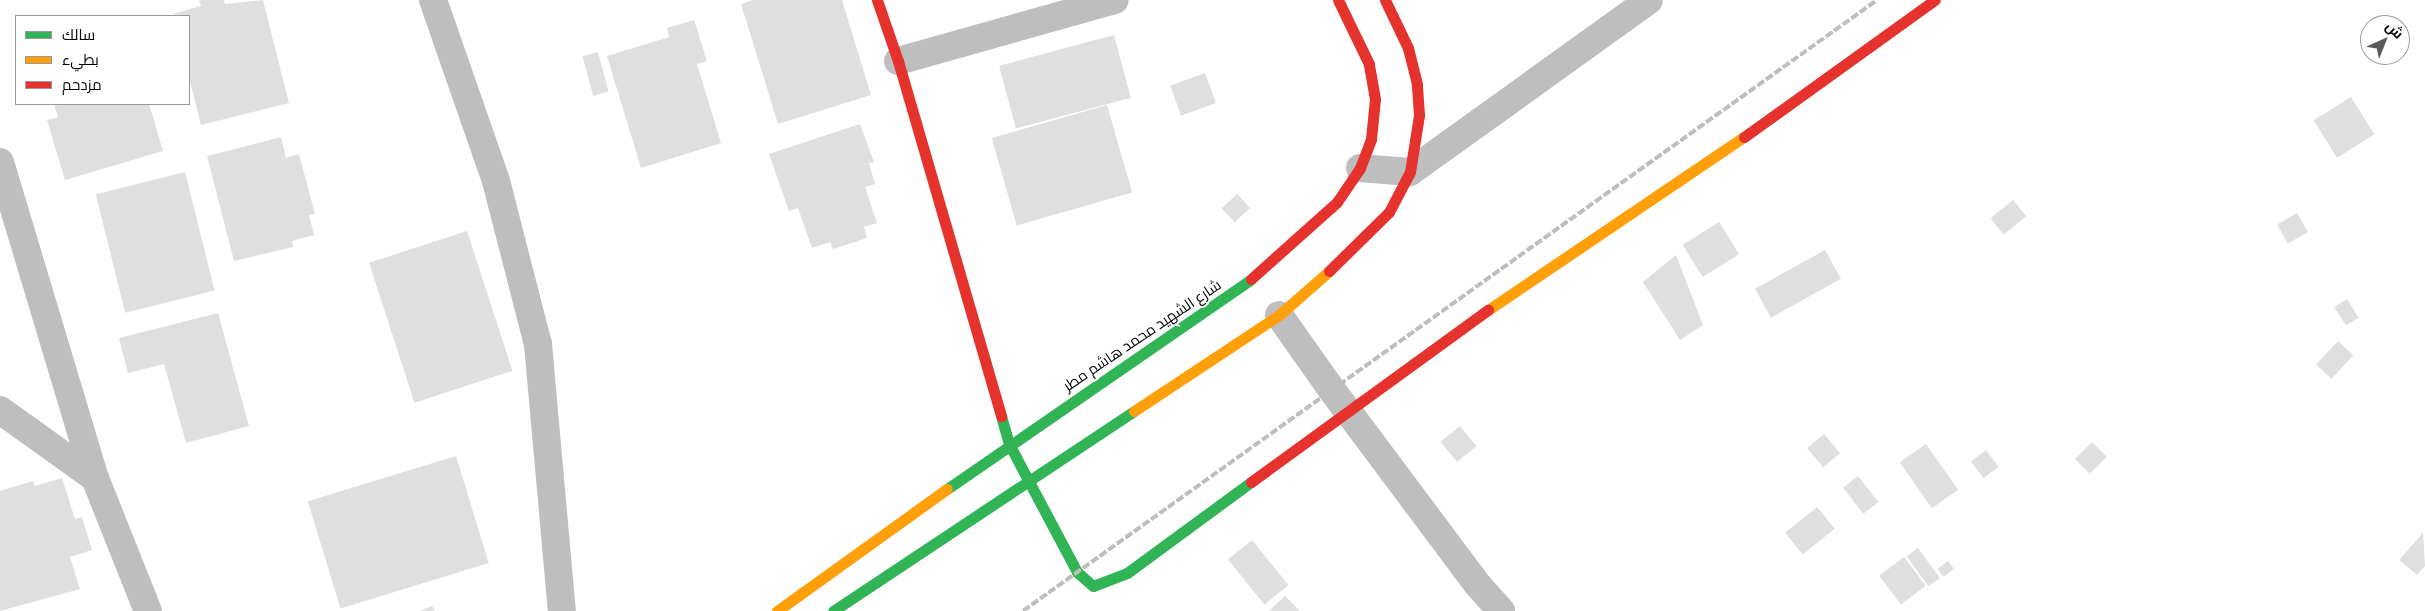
<!DOCTYPE html>
<html>
<head>
<meta charset="utf-8">
<style>
  body { margin:0 }
  #map { position:relative; width:2425px; height:611px; overflow:hidden; background:#fff; font-family:"Exo 2",Cairo,sans-serif }
  div>[style] { position:absolute }
  [style*='--x'] { left:calc(var(--x)*1px); top:calc(var(--y)*1px); width:calc(var(--w)*1px); rotate:calc(var(--a)*1deg) }
  .building>* { inset:0; background:#dfdfdf; transform-origin:0 0 }
  .street>* { height:28px; margin:-14px; padding:0 14px; transform-origin:14px; border-radius:14px; background:#bebebe }
  .fast>* { height:11px; margin:-5.5px; padding:0 5.5px; transform-origin:5.5px; border-radius:5.5px; background:#30b455 }
  .slow>* { height:11px; margin:-5.5px; padding:0 5.5px; transform-origin:5.5px; border-radius:5.5px; background:#ff9f0a }
  .jam>* { height:11px; margin:-5.5px; padding:0 5.5px; transform-origin:5.5px; border-radius:5.5px; background:#e5322d }
  .rail>* { height:4px; margin-top:-2px; transform-origin:0; background:repeating-linear-gradient(90deg,#bebebe 0 8px,transparent 0 10.5px) }
  span { translate:-50% -50%; white-space:nowrap; text-align:center; line-height:1.15; -webkit-text-stroke:4px #fff; paint-order:stroke }
  .street-label { font-size:15px; color:#000 }
  .legend { position:absolute; left:15px; top:15px; width:175px; height:90px; box-sizing:border-box; background:#fff; border:1px solid #999; margin:0; padding:6px 9px; list-style:none; font-size:15px; color:#000 }
  .legend li { display:flex; align-items:center; gap:10px; height:25px }
  .legend b { width:25px; border:1px solid #999 }
  .north { position:absolute; left:2360px; top:15px; width:50px; height:50px; box-sizing:border-box; background:#fff; border:1px solid #999; border-radius:50%; rotate:44deg; font-size:14px; font-weight:700; line-height:20px; text-align:center; color:#000 }
  .north::after { content:''; display:block; margin:auto; width:18px; height:22px; background:#595959; clip-path:polygon(50% 0,100% 100%,50% 72%,0 100%) }
</style>
</head>
<body>
<div id="map">
  <div class="building">
    <div style="clip-path:polygon(199px 0,224px 0,225px 4px,263px 0,289px 103px,201px 125px,189px 78px,189px 16px,172px 14px,201px 6px)"></div>
    <div style="clip-path:polygon(753px 0,842px 0,871px 95px,778px 124px,741px 4px)"></div>
    <div style="clip-path:polygon(694px 20px,707px 61px,697px 64px,721px 143px,641px 168px,607px 56px,669px 37px,667px 28px)"></div>
    <div style="left:1114px;top:35px;width:65px;height:119px;rotate:75deg"></div>
    <div style="left:598px;top:52px;width:41px;height:16px;rotate:75deg"></div>
    <div style="left:1205px;top:73px;width:32px;height:37px;rotate:70deg"></div>
    <div style="left:2351px;top:97px;width:44px;height:44px;rotate:58deg"></div>
    <div style="clip-path:polygon(54px 104px,149px 104px,163px 151px,65px 180px,47px 120px,58px 117px)"></div>
    <div style="left:1107px;top:105px;width:91px;height:120px;rotate:74deg"></div>
    <div style="clip-path:polygon(860px 124px,874px 162px,869px 163px,875px 184px,865px 187px,877px 223px,864px 227px,867px 238px,833px 249px,830px 242px,812px 248px,798px 208px,789px 211px,769px 154px)"></div>
    <div style="clip-path:polygon(281px 137px,286px 158px,299px 154px,315px 214px,309px 215px,314px 235px,292px 241px,293px 247px,234px 261px,207px 156px)"></div>
    <div style="left:185px;top:172px;width:122px;height:92px;rotate:76deg"></div>
    <div style="left:1237px;top:194px;width:19px;height:21px;rotate:47deg"></div>
    <div style="left:2013px;top:200px;width:21px;height:29px;rotate:51deg"></div>
    <div style="left:2297px;top:213px;width:22px;height:23px;rotate:60deg"></div>
    <div style="left:1719px;top:222px;width:38px;height:43px;rotate:58deg"></div>
    <div style="left:467px;top:231px;width:147px;height:103px;rotate:72deg"></div>
    <div style="left:1825px;top:250px;width:33px;height:80px;rotate:61deg"></div>
    <div style="clip-path:polygon(1676px 255px,1703px 325px,1680px 340px,1643px 282px)"></div>
    <div style="left:2347px;top:299px;width:22px;height:15px;rotate:58deg"></div>
    <div style="clip-path:polygon(218px 313px,249px 426px,186px 443px,164px 364px,128px 373px,119px 338px)"></div>
    <div style="left:2338px;top:341px;width:21px;height:32px;rotate:43deg"></div>
    <div style="left:1460px;top:426px;width:26px;height:25px;rotate:51deg"></div>
    <div style="left:1824px;top:434px;width:25px;height:22px;rotate:50deg"></div>
    <div style="left:2092px;top:442px;width:21px;height:24px;rotate:45deg"></div>
    <div style="left:1926px;top:444px;width:56px;height:32px;rotate:55deg"></div>
    <div style="left:1986px;top:450px;width:21px;height:19px;rotate:53deg"></div>
    <div style="left:456px;top:456px;width:112px;height:155px;rotate:73deg"></div>
    <div style="left:1858px;top:476px;width:33px;height:19px;rotate:52deg"></div>
    <div style="clip-path:polygon(62px 478px,75px 519px,82px 517px,92px 550px,70px 557px,80px 589px,0 611px,0 491px,33px 481px,35px 486px)"></div>
    <div style="left:1817px;top:507px;width:28px;height:41px;rotate:51deg"></div>
    <div style="clip-path:polygon(2423px 533px,2425px 566px,2417px 575px,2399px 560px)"></div>
    <div style="left:1252px;top:540px;width:58px;height:31px;rotate:51deg"></div>
    <div style="left:1918px;top:548px;width:37px;height:14px;rotate:54deg"></div>
    <div style="left:1904px;top:557px;width:36px;height:31px;rotate:53deg"></div>
    <div style="left:1948px;top:561px;width:10px;height:13px;rotate:53deg"></div>
    <div style="clip-path:polygon(1285px 596px,1300px 611px,1269px 611px)"></div>
    <div style="clip-path:polygon(432px 606px,435px 611px,420px 611px)"></div>
  </div>
  <div class="street">
    <div style="--x:433;--y:0;--w:192;--a:70.8"></div>
    <div style="--x:496;--y:181;--w:168;--a:75.6"></div>
    <div style="--x:538;--y:344;--w:268;--a:84.9"></div>
    <div style="--x:898;--y:61;--w:225;--a:-15.7"></div>
    <div style="--x:0;--y:162;--w:330;--a:73.3"></div>
    <div style="--x:95;--y:478;--w:143;--a:68.3"></div>
    <div style="--x:1360;--y:168;--w:50;--a:4.6"></div>
    <div style="--x:1410;--y:172;--w:294;--a:-35.7"></div>
    <div style="--x:1279;--y:315;--w:92;--a:54.8"></div>
    <div style="--x:1332;--y:390;--w:242;--a:53.2"></div>
    <div style="--x:1477;--y:584;--w:36;--a:48"></div>
    <div style="--x:0;--y:410;--w:117;--a:35.6"></div>
  </div>
  <div class="fast">
    <div style="--x:1001;--y:416;--w:29;--a:74"></div>
    <div style="--x:1009;--y:444;--w:145;--a:62"></div>
    <div style="--x:1077;--y:572;--w:21;--a:41"></div>
    <div style="--x:1093;--y:586;--w:36;--a:-21"></div>
    <div style="--x:1127;--y:573;--w:154;--a:-36.3"></div>
    <div style="--x:947;--y:489;--w:369;--a:-34.6"></div>
    <div style="--x:833;--y:611;--w:361;--a:-33.6"></div>
  </div>
  <div class="slow">
    <div style="--x:1488;--y:310;--w:309;--a:-34.1"></div>
    <div style="--x:1134;--y:411;--w:174;--a:-33.5"></div>
    <div style="--x:1279;--y:315;--w:67;--a:-41.3"></div>
    <div style="--x:777;--y:611;--w:209;--a:-35.7"></div>
  </div>
  <div class="jam">
    <div style="--x:877;--y:0;--w:65;--a:71"></div>
    <div style="--x:898;--y:61;--w:370;--a:73.8"></div>
    <div style="--x:1744;--y:137;--w:235;--a:-35.7"></div>
    <div style="--x:1329;--y:271;--w:84;--a:-44.5"></div>
    <div style="--x:1389;--y:212;--w:45;--a:-62.3"></div>
    <div style="--x:1410;--y:172;--w:58;--a:-81"></div>
    <div style="--x:1419;--y:115;--w:31;--a:-94"></div>
    <div style="--x:1417;--y:84;--w:37;--a:-104"></div>
    <div style="--x:1408;--y:48;--w:53;--a:-115.6"></div>
    <div style="--x:1251;--y:279;--w:115;--a:-41.8"></div>
    <div style="--x:1337;--y:202;--w:41;--a:-55.9"></div>
    <div style="--x:1360;--y:168;--w:31;--a:-69"></div>
    <div style="--x:1371;--y:139;--w:40;--a:-84.3"></div>
    <div style="--x:1375;--y:99;--w:36;--a:-100"></div>
    <div style="--x:1369;--y:64;--w:71;--a:-115.8"></div>
    <div style="--x:1251;--y:482;--w:293;--a:-36"></div>
  </div>
  <div class="rail">
    <div style="--x:1023;--y:611;--w:1050;--a:-35.58"></div>
  </div>
  <div class="street-label">
    <span style="left:1142px;top:335px;rotate:-34deg">شارع الشهيد محمد هاشم مطر</span>
  </div>
  <ul class="legend">
  <li><b style="height:6px;background:#30b455"></b>سالك</li>
  <li><b style="height:6px;background:#ff9f0a"></b>بطيء</li>
  <li><b style="height:6px;background:#e5322d"></b>مزدحم</li>
  </ul>
  <div class="north">ش</div>
</div>
</body>
</html>
